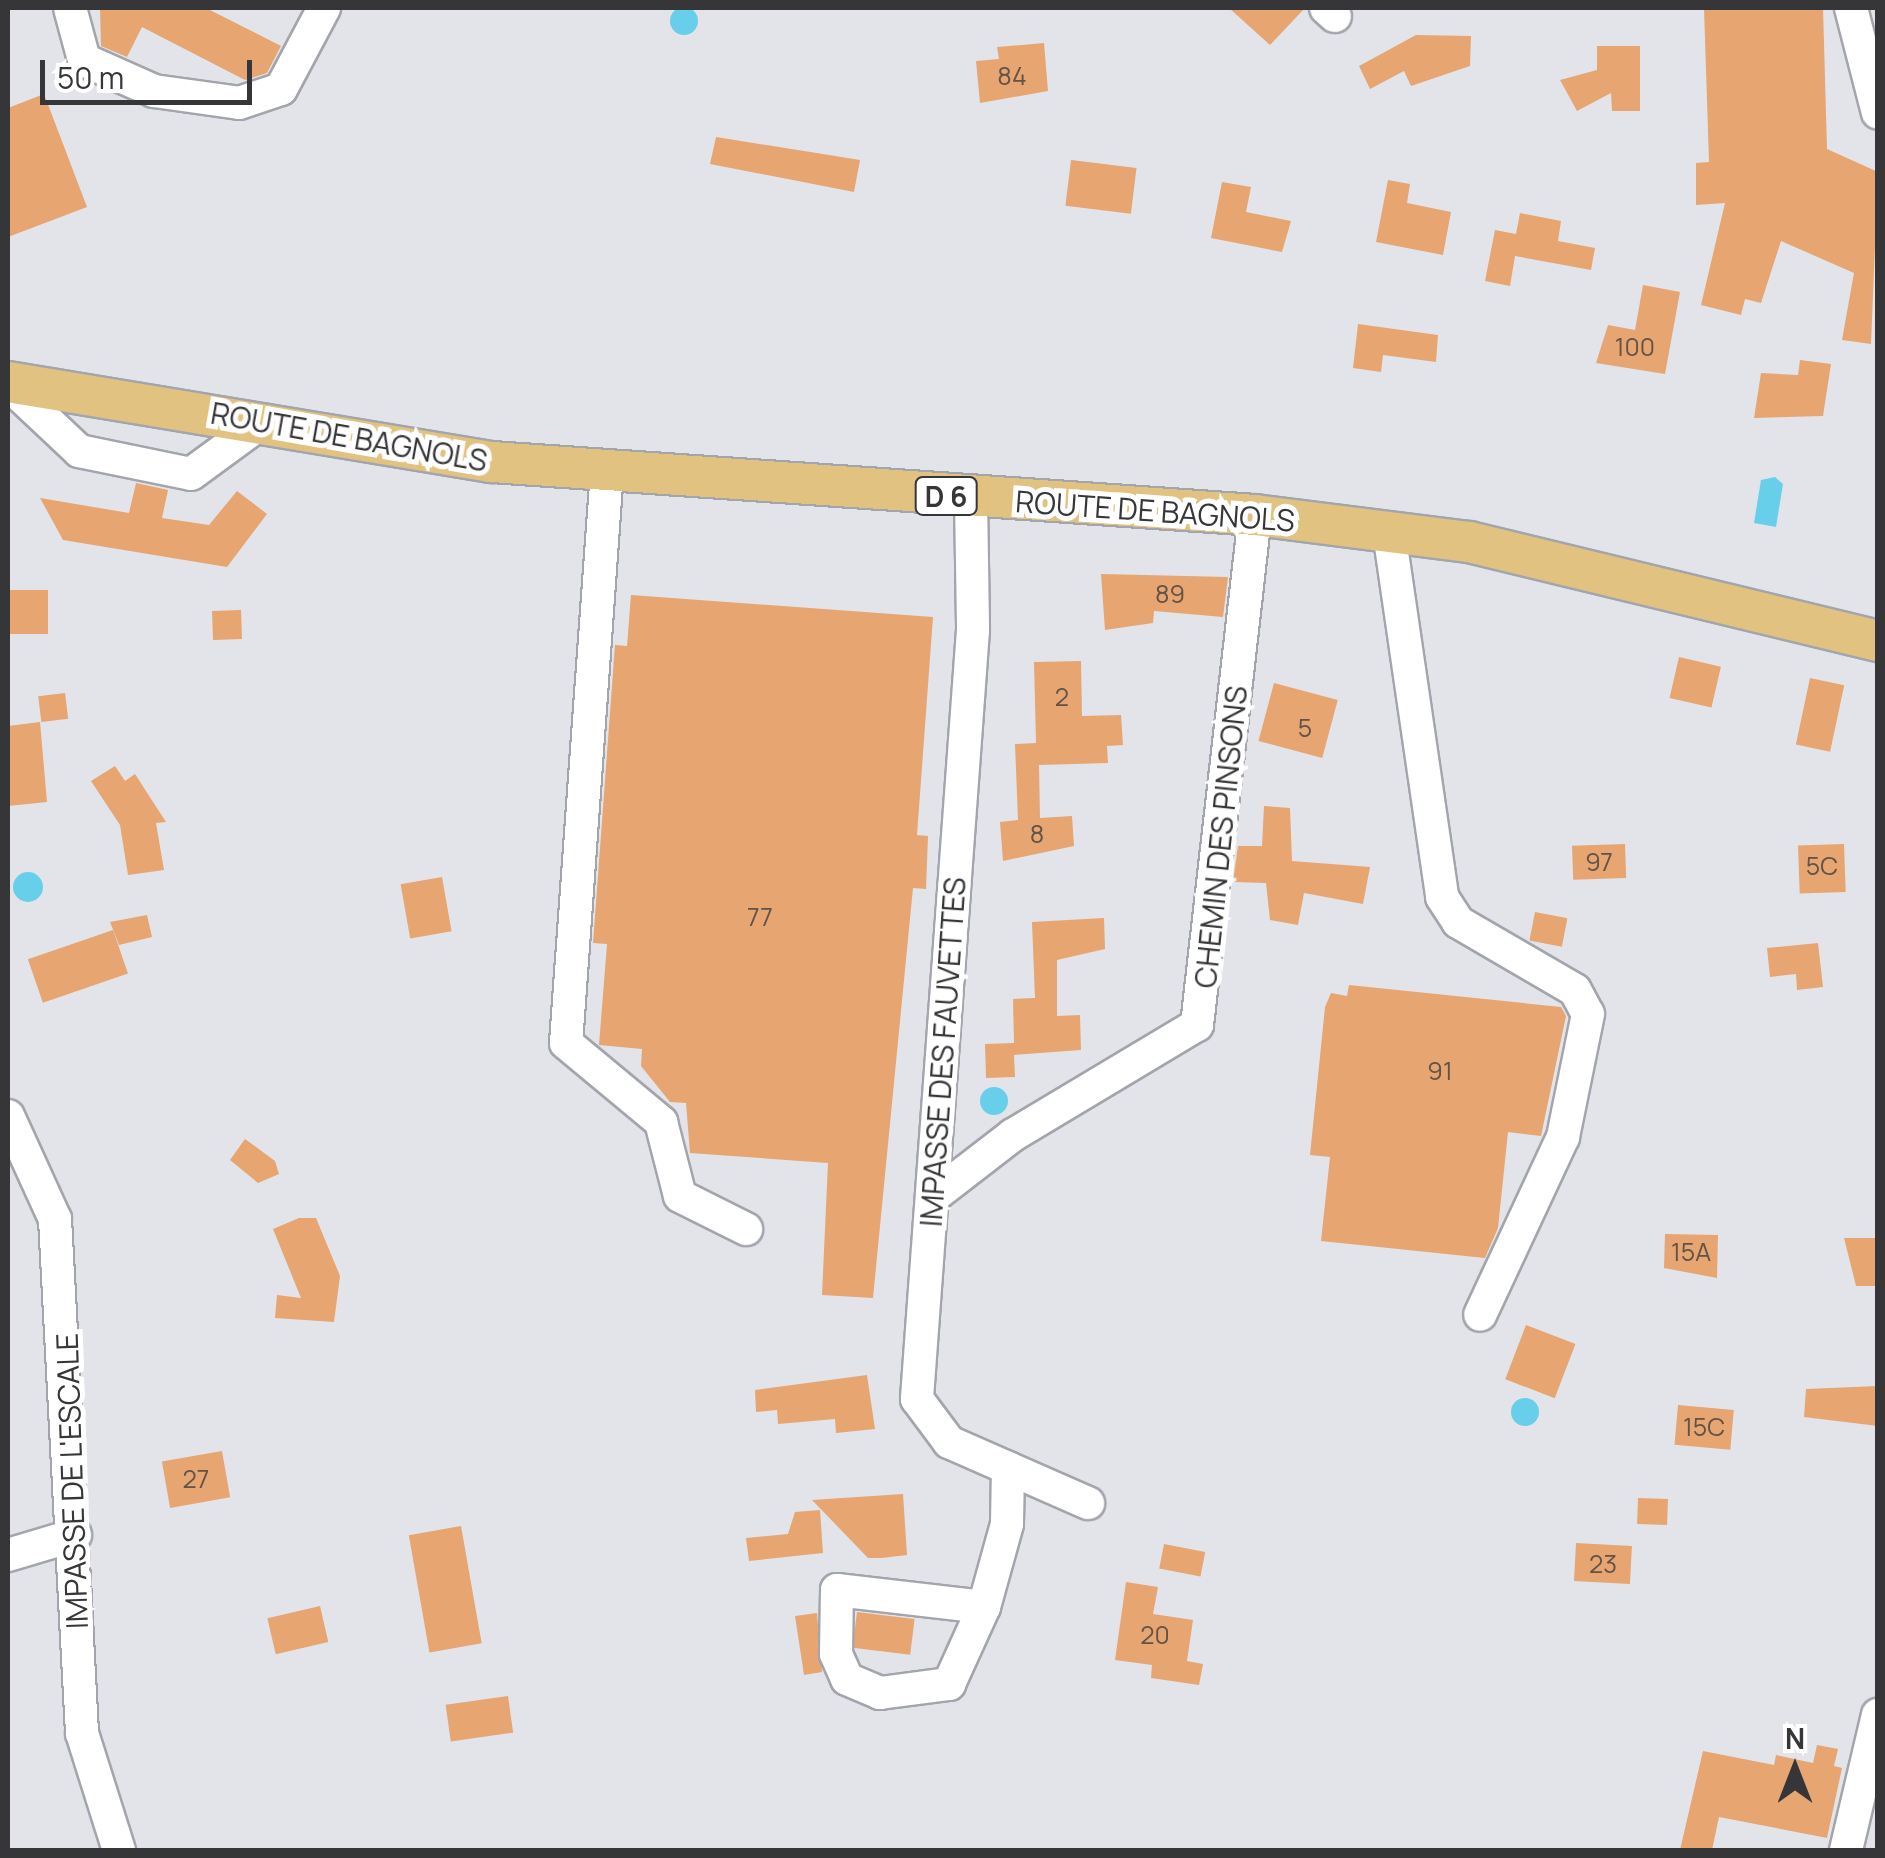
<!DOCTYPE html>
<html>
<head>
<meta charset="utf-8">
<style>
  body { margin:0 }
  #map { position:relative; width:1885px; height:1858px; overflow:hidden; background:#e2e4ea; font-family:Manrope,sans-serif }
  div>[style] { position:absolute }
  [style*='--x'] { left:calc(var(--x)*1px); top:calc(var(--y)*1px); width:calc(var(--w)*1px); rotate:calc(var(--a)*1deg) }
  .water>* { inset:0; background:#67cfe9 }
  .round { border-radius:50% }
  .building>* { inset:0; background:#e6a571; transform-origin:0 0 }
  .roads { filter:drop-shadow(2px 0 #a3a5ac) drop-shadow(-2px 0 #a3a5ac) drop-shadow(0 2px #a3a5ac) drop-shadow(0 -2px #a3a5ac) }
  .minor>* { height:32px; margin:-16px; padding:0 16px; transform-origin:16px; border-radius:16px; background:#fff }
  .major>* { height:40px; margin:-20px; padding:0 20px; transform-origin:20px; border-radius:20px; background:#e1c280 }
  span { translate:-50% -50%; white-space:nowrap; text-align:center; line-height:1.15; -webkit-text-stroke:10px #fff; paint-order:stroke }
  .number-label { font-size:25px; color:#625247 }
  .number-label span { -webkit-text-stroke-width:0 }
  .shield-label span { padding:2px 8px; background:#fff; border:2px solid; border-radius:8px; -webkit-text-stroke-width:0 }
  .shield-label { font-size:28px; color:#363639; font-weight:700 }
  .street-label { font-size:30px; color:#363639 }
  .frame { position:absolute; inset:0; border:10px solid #363639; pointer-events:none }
  .north { position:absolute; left:1745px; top:1718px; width:100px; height:100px; -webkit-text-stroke:8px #fff; paint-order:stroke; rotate:0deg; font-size:28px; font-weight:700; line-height:40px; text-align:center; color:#363639 }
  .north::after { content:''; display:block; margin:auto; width:35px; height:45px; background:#363639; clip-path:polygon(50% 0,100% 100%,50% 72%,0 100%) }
  .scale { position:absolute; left:40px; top:60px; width:212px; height:45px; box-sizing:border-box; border:5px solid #363639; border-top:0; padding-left:12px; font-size:30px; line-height:35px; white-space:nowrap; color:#363639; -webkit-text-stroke:8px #fff; paint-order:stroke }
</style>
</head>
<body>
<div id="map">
  <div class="water">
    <div class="round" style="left:670px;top:7px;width:28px;height:28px"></div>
    <div style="clip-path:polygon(1775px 477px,1783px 484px,1776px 527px,1754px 523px,1761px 480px)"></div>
    <div class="round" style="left:13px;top:872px;width:30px;height:30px"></div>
    <div class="round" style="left:980px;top:1087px;width:28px;height:28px"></div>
    <div class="round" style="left:1511px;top:1398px;width:28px;height:28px"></div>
  </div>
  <div class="building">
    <div style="clip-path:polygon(100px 8px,206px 8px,281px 46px,267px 73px,245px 80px,142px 27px,127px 57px,101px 46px)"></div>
    <div style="clip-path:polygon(1229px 8px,1305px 8px,1270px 45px)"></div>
    <div style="clip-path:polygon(1704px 8px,1823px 8px,1827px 149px,1878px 172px,1871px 344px,1842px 340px,1854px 273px,1781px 241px,1761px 303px,1745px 299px,1741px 315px,1701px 305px,1725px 203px,1696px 205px,1696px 163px,1709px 162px)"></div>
    <div style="clip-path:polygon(1416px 35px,1471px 36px,1470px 66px,1411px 86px,1404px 71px,1370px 89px,1359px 66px)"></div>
    <div style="clip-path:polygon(1044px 43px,1048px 91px,980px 103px,976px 61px,999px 59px,997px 47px)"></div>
    <div style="clip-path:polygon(1597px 46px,1640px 46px,1640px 111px,1612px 111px,1611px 93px,1577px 111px,1560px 80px,1597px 70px)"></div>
    <div style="clip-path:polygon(44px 94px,87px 207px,8px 237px,8px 108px)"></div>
    <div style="clip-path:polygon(716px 137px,860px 160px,854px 192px,710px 164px)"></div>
    <div style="left:1071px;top:160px;width:66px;height:46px;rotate:7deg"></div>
    <div style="clip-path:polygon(1388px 180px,1410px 184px,1407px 203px,1451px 212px,1443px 255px,1376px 242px)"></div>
    <div style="clip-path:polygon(1222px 182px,1251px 187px,1246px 212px,1291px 221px,1282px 252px,1211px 238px)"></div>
    <div style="clip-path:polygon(1520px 213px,1561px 221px,1558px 241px,1595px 248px,1591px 270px,1515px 256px,1510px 286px,1485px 281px,1495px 230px,1516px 234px)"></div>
    <div style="clip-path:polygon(1643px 285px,1680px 292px,1665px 374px,1596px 363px,1608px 325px,1635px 330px)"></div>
    <div style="clip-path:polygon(1358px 324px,1438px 335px,1436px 362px,1383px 355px,1381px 372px,1353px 368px)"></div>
    <div style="clip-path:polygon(1800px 360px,1831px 364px,1823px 416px,1754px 418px,1761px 373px,1798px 375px)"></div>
    <div style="clip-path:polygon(136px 483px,168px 490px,162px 518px,209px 525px,237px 491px,267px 514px,227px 567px,63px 540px,40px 498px,129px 513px)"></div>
    <div style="clip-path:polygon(1101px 574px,1228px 577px,1223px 617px,1154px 611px,1153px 623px,1105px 630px)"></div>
    <div style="left:8px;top:590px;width:40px;height:44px"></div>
    <div style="clip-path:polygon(631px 595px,933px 617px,917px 835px,928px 836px,926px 889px,913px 888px,873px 1298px,822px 1295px,828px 1163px,690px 1153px,686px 1103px,670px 1102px,641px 1066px,642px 1049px,599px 1045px,607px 944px,593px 943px,615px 645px,627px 646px)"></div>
    <div style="left:241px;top:610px;width:29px;height:29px;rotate:88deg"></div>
    <div style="left:1679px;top:657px;width:43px;height:42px;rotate:13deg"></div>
    <div style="clip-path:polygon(1081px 661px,1082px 716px,1121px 715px,1123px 745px,1107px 746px,1108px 763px,1039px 765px,1040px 818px,1072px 816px,1074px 846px,1003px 861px,1000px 822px,1018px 820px,1015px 744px,1036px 743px,1034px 662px)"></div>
    <div style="left:1810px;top:678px;width:35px;height:68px;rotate:12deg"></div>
    <div style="left:1274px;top:683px;width:66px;height:60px;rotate:15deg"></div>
    <div style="left:65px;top:693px;width:26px;height:27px;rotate:83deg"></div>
    <div style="clip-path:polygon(40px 722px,47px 802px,8px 806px,8px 726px)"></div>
    <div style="clip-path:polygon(115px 766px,125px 781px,135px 774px,166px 822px,156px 823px,164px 870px,128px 875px,120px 825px,91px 781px)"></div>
    <div style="clip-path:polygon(1264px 806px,1290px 808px,1292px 861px,1370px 867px,1363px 904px,1304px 893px,1298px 925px,1270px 920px,1266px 883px,1233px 882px,1238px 846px,1262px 846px)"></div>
    <div style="left:1625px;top:844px;width:34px;height:53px;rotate:88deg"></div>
    <div style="left:1844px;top:844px;width:48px;height:46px;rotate:88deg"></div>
    <div style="left:442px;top:877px;width:55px;height:42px;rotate:80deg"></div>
    <div style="left:1535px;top:912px;width:33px;height:29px;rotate:11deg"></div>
    <div style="clip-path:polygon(147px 915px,152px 937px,119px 945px,110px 922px)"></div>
    <div style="clip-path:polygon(1104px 918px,1105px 949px,1057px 960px,1057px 1016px,1080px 1015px,1081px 1050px,1014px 1055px,1015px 1077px,986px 1078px,985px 1044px,1014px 1043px,1013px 999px,1035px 998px,1032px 922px)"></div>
    <div style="left:113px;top:930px;width:46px;height:90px;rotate:71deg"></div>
    <div style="clip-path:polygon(1818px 943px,1823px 987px,1797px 990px,1796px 974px,1770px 977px,1767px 948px)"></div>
    <div style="clip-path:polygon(1349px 985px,1561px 1007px,1566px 1016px,1541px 1136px,1508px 1132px,1498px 1228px,1485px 1258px,1321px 1241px,1330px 1157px,1310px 1155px,1325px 1007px,1331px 993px,1347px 996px)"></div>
    <div style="clip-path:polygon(245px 1139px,275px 1161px,279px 1174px,258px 1183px,230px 1160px)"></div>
    <div style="clip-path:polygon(299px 1218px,316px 1218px,340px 1276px,334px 1322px,275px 1318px,277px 1295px,301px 1298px,273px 1229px)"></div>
    <div style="clip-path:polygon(1665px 1234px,1718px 1235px,1717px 1278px,1664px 1268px)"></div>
    <div style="clip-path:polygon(1844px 1238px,1878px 1238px,1878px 1286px,1856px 1286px)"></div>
    <div style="left:1526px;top:1325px;width:53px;height:58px;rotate:21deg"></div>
    <div style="clip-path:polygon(867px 1375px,875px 1429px,836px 1433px,835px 1419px,778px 1424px,777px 1410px,756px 1412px,755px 1390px)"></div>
    <div style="clip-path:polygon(1878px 1386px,1878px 1426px,1804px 1417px,1806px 1389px)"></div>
    <div style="left:1678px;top:1405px;width:56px;height:40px;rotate:5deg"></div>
    <div style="left:222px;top:1451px;width:47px;height:61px;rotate:80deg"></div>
    <div style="clip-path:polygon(903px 1494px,907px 1555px,882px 1558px,868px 1558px,812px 1500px)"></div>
    <div style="left:1638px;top:1498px;width:30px;height:26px;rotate:2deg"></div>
    <div style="clip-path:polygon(820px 1510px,823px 1553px,749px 1561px,746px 1538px,788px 1534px,795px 1512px)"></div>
    <div style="left:461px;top:1526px;width:119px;height:53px;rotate:80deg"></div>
    <div style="left:1576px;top:1543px;width:56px;height:38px;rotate:3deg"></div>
    <div style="left:1164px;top:1544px;width:42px;height:25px;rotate:11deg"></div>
    <div style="clip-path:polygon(1126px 1582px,1158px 1587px,1153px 1614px,1193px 1620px,1187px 1661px,1203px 1664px,1199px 1685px,1151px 1678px,1152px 1665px,1115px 1660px)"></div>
    <div style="left:320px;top:1606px;width:37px;height:54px;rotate:77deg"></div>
    <div style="left:857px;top:1612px;width:58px;height:36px;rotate:7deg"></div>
    <div style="clip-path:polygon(817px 1613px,822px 1672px,804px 1675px,795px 1616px)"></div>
    <div style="left:508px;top:1696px;width:37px;height:63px;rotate:82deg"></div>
    <div style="clip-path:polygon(1817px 1745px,1838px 1749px,1834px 1766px,1842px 1768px,1827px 1838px,1719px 1817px,1712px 1850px,1680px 1850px,1703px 1751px,1774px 1765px,1776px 1755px,1813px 1763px)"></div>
  </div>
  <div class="roads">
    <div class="minor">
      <div style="--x:70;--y:8;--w:54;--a:74.9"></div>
      <div style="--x:84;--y:60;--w:77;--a:23.9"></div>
      <div style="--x:154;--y:91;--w:86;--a:8"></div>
      <div style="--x:239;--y:103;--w:44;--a:-18.4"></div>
      <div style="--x:281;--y:89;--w:92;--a:-62"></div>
      <div style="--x:1326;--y:8;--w:12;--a:42"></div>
      <div style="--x:1851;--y:8;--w:108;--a:75.6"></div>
      <div style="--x:8;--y:384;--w:98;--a:43.3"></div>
      <div style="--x:79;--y:451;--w:114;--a:11.6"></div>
      <div style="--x:191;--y:474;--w:88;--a:-36.2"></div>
      <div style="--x:607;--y:471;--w:573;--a:94.1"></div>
      <div style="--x:566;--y:1043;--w:124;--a:39.7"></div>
      <div style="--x:661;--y:1122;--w:76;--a:75.6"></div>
      <div style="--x:680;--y:1196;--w:74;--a:26.6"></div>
      <div style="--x:971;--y:498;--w:132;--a:89.1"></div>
      <div style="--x:973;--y:630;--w:771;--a:94.17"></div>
      <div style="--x:917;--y:1399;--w:54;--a:53.3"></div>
      <div style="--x:949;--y:1442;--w:152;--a:23.7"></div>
      <div style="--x:1389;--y:532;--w:369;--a:81.7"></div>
      <div style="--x:1442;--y:897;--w:30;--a:57"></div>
      <div style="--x:1458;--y:922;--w:135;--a:30.2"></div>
      <div style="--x:1575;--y:990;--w:27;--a:62"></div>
      <div style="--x:1588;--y:1014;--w:126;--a:101.5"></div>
      <div style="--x:1563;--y:1137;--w:196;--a:115"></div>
      <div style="--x:8;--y:1116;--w:113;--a:65.5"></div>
      <div style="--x:55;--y:1219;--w:515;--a:86.99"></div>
      <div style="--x:82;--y:1733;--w:123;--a:72.5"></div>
      <div style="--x:934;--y:1196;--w:100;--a:-37.7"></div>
      <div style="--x:1013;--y:1135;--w:214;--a:-30.9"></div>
      <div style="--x:1197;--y:1025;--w:513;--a:-83.51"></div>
      <div style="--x:8;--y:1555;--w:70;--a:-16.6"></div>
      <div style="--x:984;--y:1607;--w:148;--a:-173.4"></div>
      <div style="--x:837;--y:1590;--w:64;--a:90.9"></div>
      <div style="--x:836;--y:1654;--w:27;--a:66"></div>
      <div style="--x:847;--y:1679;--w:36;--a:23"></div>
      <div style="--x:880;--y:1693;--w:70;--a:-7.4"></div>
      <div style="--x:949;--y:1684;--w:85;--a:-65.6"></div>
      <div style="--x:984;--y:1607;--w:86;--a:-74.5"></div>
      <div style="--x:1007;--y:1524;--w:56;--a:-89"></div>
      <div style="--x:1846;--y:1850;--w:139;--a:-76.7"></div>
    </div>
    <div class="major">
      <div style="--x:8;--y:382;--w:491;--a:9.4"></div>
      <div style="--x:492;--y:462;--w:765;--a:3.97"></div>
      <div style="--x:1255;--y:515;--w:216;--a:7.2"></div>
      <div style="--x:1469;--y:542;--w:421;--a:13.6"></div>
    </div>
  </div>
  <div class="number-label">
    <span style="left:1012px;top:76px">84</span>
    <span style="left:1635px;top:347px">100</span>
    <span style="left:1170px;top:594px">89</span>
    <span style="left:1062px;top:697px">2</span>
    <span style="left:1305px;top:728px">5</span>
    <span style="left:1037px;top:834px">8</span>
    <span style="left:1599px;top:862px">97</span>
    <span style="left:1822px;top:866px">5C</span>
    <span style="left:760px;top:917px">77</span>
    <span style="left:1440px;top:1071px">91</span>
    <span style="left:1691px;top:1252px">15A</span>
    <span style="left:1704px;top:1427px">15C</span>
    <span style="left:196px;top:1479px">27</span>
    <span style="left:1603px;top:1564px">23</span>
    <span style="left:1155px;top:1635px">20</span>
  </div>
  <div class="shield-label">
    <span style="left:946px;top:496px">D 6</span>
  </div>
  <div class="street-label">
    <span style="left:349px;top:437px;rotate:10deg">ROUTE DE BAGNOLS</span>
    <span style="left:1155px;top:511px;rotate:4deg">ROUTE DE BAGNOLS</span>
    <span style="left:1221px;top:837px;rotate:-84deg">CHEMIN DES PINSONS</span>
    <span style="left:943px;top:1052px;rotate:-86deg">IMPASSE DES FAUVETTES</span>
    <span style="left:72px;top:1481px;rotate:-92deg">IMPASSE DE L'ESCALE</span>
  </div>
  <div class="frame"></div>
  <div class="north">N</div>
  <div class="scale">50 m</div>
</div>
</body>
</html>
